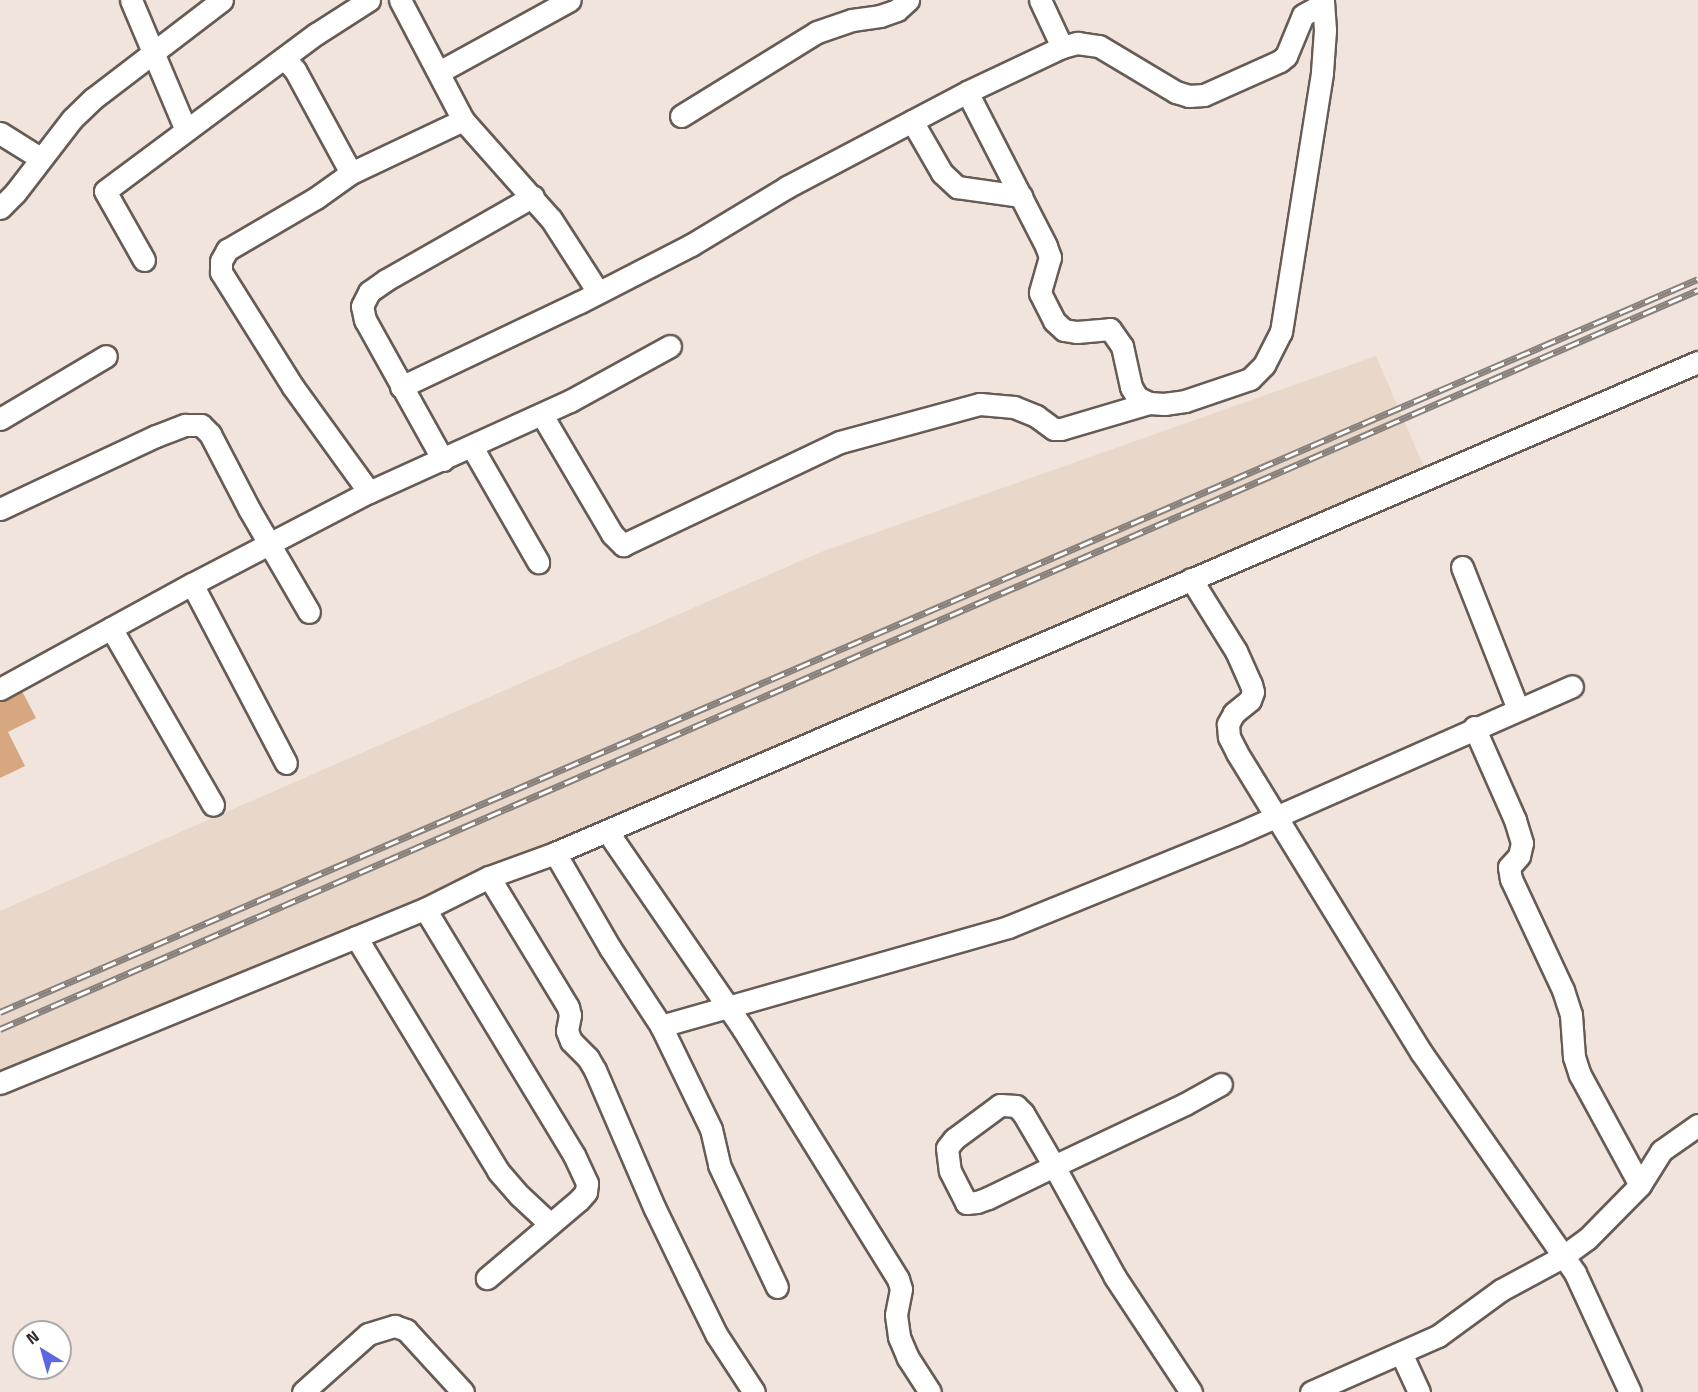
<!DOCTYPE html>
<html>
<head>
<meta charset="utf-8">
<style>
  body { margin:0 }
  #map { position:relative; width:1698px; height:1392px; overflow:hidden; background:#f0e4dc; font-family:"Titillium Web",sans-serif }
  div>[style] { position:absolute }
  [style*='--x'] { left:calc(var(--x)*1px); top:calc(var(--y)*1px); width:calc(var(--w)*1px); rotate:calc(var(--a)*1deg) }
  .built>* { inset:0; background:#e9d7c9 }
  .building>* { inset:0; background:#d7a780 }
  .roads { filter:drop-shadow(2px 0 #665c55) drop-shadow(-2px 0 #665c55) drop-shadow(0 2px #665c55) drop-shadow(0 -2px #665c55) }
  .minor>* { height:21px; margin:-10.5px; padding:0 10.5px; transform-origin:10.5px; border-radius:10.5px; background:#fff }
  .rail>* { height:7px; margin-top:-3.5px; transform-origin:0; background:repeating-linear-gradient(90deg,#fff 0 14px,#88807b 0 28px); box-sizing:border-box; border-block:2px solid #88807b }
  span { translate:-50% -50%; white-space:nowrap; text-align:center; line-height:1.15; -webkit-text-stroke:4.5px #fff; paint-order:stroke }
  .north { position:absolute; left:12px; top:1320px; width:60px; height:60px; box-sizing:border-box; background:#fff; border:2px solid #acaaa9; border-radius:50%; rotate:323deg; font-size:16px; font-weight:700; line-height:24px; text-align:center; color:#2f2a27 }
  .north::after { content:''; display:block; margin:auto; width:21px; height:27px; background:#5c68df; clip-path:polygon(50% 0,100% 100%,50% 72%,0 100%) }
</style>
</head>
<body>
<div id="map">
  <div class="built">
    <div style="clip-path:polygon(1376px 356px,1428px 476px,0 1086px,0 911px,821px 552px)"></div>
  </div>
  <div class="building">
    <div style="clip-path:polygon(22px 691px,36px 718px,8px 732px,25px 766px,0 778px,0 702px)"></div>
  </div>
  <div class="roads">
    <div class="minor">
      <div style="--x:131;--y:0;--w:141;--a:67.1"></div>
      <div style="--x:400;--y:0;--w:136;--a:62.3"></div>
      <div style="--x:463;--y:120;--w:132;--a:48.4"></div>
      <div style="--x:551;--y:219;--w:87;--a:57.2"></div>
      <div style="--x:1040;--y:0;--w:52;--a:64.9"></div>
      <div style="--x:285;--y:59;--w:15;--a:48"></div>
      <div style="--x:295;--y:70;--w:117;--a:61.5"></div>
      <div style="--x:439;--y:72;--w:149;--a:-28.8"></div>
      <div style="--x:967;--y:92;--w:173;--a:62.8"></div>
      <div style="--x:1046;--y:246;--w:12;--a:70"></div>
      <div style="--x:1050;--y:257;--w:37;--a:106"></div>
      <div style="--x:1040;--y:293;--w:31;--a:63"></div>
      <div style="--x:1054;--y:321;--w:13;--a:42"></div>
      <div style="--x:1064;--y:330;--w:13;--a:9"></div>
      <div style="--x:1077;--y:332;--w:33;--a:-5"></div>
      <div style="--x:1110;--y:329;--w:21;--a:55"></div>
      <div style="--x:1122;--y:346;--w:42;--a:77.6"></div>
      <div style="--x:1131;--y:387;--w:12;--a:59"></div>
      <div style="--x:1137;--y:397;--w:13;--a:27"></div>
      <div style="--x:1149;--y:403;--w:15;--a:4"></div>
      <div style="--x:1164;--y:404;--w:21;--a:-8"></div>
      <div style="--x:1185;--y:401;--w:69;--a:-18.7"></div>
      <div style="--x:1250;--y:379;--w:20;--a:-45"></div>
      <div style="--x:1264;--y:365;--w:37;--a:-63"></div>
      <div style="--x:1281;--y:332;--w:263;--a:-81"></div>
      <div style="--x:1322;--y:72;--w:42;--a:-85.9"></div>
      <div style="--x:1325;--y:30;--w:30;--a:-94"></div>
      <div style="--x:681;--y:116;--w:160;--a:-31.7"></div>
      <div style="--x:817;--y:32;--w:37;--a:-19"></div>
      <div style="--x:852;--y:20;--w:28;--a:-8"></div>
      <div style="--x:880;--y:16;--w:18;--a:-19"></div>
      <div style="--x:897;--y:10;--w:15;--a:-42"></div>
      <div style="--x:912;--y:121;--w:60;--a:60"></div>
      <div style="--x:942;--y:173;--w:21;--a:43"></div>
      <div style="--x:957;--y:187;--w:65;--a:8"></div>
      <div style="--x:0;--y:133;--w:47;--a:32"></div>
      <div style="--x:0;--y:208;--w:21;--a:-45"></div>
      <div style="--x:15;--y:193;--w:93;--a:-52.4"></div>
      <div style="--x:72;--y:119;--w:30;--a:-44"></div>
      <div style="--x:94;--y:98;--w:161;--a:-37.4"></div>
      <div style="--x:144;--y:260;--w:79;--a:-119.5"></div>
      <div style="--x:105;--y:191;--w:263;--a:-36.7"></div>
      <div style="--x:316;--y:34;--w:63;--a:-32.7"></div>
      <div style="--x:401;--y:387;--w:198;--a:-25.4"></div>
      <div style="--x:580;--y:302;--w:125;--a:-27.2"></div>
      <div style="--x:691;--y:245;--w:112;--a:-31.1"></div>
      <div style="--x:787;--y:187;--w:204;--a:-27.8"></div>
      <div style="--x:967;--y:92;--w:105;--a:-25.3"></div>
      <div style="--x:1062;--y:47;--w:16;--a:-15"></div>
      <div style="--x:1077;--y:43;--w:22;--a:8"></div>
      <div style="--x:1099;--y:46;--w:90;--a:30.9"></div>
      <div style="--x:1176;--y:92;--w:14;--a:17"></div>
      <div style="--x:1189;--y:96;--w:15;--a:-4"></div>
      <div style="--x:1204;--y:95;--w:83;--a:-24.1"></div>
      <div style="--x:1280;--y:61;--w:8;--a:-40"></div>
      <div style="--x:1286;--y:56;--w:44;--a:-67.5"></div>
      <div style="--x:1303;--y:15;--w:23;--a:-29"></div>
      <div style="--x:542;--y:415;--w:138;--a:59.5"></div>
      <div style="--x:612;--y:534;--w:16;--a:45"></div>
      <div style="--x:623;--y:545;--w:240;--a:-25.4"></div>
      <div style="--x:840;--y:442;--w:145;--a:-15.2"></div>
      <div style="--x:980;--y:404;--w:34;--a:5"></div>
      <div style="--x:1014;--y:407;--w:24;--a:22"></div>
      <div style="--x:1036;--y:416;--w:22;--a:36"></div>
      <div style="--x:1054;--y:429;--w:7;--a:0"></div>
      <div style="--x:1061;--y:429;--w:92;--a:-16.5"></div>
      <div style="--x:0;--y:419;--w:123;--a:-30.7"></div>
      <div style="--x:472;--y:447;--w:133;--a:60.1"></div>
      <div style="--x:443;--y:460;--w:160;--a:-119.1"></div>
      <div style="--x:365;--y:320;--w:14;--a:-102"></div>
      <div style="--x:362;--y:306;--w:16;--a:-63"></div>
      <div style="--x:369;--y:292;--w:21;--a:-35"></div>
      <div style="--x:386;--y:280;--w:169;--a:-29.7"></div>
      <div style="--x:369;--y:492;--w:130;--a:-125.9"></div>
      <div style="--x:293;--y:387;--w:136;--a:-122.1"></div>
      <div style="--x:221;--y:272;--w:11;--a:-90"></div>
      <div style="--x:221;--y:261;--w:13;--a:-61"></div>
      <div style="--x:227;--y:250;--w:103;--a:-30.3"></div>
      <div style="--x:316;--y:198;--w:43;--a:-35.5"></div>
      <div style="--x:351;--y:173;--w:124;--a:-25.3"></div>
      <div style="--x:0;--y:509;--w:172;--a:-25.1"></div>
      <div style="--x:156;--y:436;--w:31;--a:-21"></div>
      <div style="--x:185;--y:425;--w:16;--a:0"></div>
      <div style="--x:201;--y:425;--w:13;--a:45"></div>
      <div style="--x:210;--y:434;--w:85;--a:62.5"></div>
      <div style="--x:249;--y:509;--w:119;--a:59.8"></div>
      <div style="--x:1462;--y:567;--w:153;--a:68.5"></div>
      <div style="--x:1191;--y:579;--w:85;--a:58"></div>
      <div style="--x:1236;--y:651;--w:36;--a:66"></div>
      <div style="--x:1251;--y:684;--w:8;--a:76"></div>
      <div style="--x:1253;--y:692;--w:9;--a:111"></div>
      <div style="--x:1250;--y:700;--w:21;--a:141"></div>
      <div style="--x:1234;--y:713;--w:13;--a:119"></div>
      <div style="--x:1228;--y:724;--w:13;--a:86"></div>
      <div style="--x:1229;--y:737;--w:18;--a:63"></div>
      <div style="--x:1237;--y:753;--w:351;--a:58.4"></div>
      <div style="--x:1421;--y:1052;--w:269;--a:55.1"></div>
      <div style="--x:1575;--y:1273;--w:131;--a:65.2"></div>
      <div style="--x:192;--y:584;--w:202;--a:62.3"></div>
      <div style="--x:111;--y:628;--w:204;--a:60"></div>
      <div style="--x:0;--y:689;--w:219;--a:-28.7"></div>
      <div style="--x:192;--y:584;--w:199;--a:-27.5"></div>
      <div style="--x:369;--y:492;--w:221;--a:-24.4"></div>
      <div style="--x:570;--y:401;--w:114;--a:-28.8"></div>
      <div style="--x:1474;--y:727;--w:102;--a:66.2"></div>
      <div style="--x:1515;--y:820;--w:24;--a:73"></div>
      <div style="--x:1522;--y:843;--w:13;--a:103"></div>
      <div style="--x:1519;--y:856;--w:15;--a:132"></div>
      <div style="--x:1509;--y:867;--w:12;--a:81"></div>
      <div style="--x:1511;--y:879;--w:123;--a:64.9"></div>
      <div style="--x:1563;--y:990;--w:26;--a:72"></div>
      <div style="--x:1571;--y:1015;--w:42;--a:85.9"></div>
      <div style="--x:1574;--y:1057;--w:19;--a:72"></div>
      <div style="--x:1580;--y:1075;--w:125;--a:61.4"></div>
      <div style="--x:607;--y:831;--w:240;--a:55.5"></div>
      <div style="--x:743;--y:1029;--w:294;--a:58.2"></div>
      <div style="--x:898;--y:1279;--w:10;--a:73"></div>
      <div style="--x:901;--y:1289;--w:26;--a:101"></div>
      <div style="--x:896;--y:1315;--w:22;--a:82"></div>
      <div style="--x:899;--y:1337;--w:23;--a:67"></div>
      <div style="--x:908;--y:1358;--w:40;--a:57.1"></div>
      <div style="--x:555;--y:853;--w:110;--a:59.9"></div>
      <div style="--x:610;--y:948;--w:93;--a:56.8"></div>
      <div style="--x:661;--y:1026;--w:114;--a:64.1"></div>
      <div style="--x:711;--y:1129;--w:37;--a:77"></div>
      <div style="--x:719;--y:1165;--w:135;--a:64.6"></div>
      <div style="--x:489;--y:877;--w:152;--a:58.7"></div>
      <div style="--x:568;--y:1007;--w:8;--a:76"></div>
      <div style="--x:570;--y:1015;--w:16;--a:101"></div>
      <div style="--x:567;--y:1031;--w:11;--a:68"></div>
      <div style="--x:571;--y:1041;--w:24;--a:45"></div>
      <div style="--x:588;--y:1058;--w:14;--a:60"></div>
      <div style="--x:595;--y:1070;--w:151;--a:66.7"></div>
      <div style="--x:655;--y:1209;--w:76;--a:64.1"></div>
      <div style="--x:688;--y:1277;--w:64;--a:63.8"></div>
      <div style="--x:716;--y:1334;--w:69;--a:56.8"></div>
      <div style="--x:425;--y:909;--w:288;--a:58.8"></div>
      <div style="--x:574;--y:1155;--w:31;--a:65"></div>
      <div style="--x:587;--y:1183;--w:9;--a:96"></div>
      <div style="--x:586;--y:1192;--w:11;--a:131"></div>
      <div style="--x:579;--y:1200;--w:121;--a:139.7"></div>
      <div style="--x:356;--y:937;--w:274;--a:58.7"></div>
      <div style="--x:498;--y:1171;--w:33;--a:49"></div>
      <div style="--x:520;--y:1196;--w:41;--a:43"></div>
      <div style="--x:661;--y:1026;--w:361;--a:-15.9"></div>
      <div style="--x:1008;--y:927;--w:247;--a:-22.1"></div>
      <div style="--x:1237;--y:834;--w:366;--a:-23.8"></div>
      <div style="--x:0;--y:1083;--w:459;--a:-22.3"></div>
      <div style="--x:425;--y:909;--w:72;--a:-26.6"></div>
      <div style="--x:489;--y:877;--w:70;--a:-20"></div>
      <div style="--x:555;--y:853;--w:1244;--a:-23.25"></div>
      <div style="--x:1401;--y:1353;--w:43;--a:65.2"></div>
      <div style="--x:303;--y:1392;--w:87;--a:-41.7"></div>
      <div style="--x:368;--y:1334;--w:28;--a:-17"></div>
      <div style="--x:395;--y:1326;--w:12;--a:20"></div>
      <div style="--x:406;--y:1330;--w:84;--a:47.4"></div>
      <div style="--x:1191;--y:1392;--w:138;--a:-123.5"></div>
      <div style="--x:1115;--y:1277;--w:127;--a:-118.8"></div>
      <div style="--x:1054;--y:1166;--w:61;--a:-120.3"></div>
      <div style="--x:1023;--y:1113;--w:10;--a:-135"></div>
      <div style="--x:1016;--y:1106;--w:16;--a:-176"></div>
      <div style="--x:1000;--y:1105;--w:57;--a:143.5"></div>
      <div style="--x:954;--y:1139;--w:11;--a:128"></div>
      <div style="--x:947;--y:1148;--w:23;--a:83"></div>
      <div style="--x:950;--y:1171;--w:36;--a:63"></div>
      <div style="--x:966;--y:1203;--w:11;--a:-5"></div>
      <div style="--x:977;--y:1202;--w:12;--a:-20"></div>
      <div style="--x:988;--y:1198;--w:73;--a:-25.9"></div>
      <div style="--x:1054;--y:1166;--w:145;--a:-25.3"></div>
      <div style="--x:1185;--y:1104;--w:41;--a:-29.1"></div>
      <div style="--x:1311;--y:1392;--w:139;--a:-23.8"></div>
      <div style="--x:1438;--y:1336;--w:78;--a:-36.1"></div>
      <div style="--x:1501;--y:1290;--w:69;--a:-28.4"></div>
      <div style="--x:1562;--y:1257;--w:31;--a:-36"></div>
      <div style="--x:1587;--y:1239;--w:76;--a:-45.5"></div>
      <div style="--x:1640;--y:1185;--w:40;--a:-58"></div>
      <div style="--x:1661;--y:1151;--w:45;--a:-35.1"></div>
    </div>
  </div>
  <div class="rail">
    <div style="--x:0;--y:1012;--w:1849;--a:-23.35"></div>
    <div style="--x:0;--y:1029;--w:1852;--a:-23.52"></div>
  </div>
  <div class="north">N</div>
</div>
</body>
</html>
